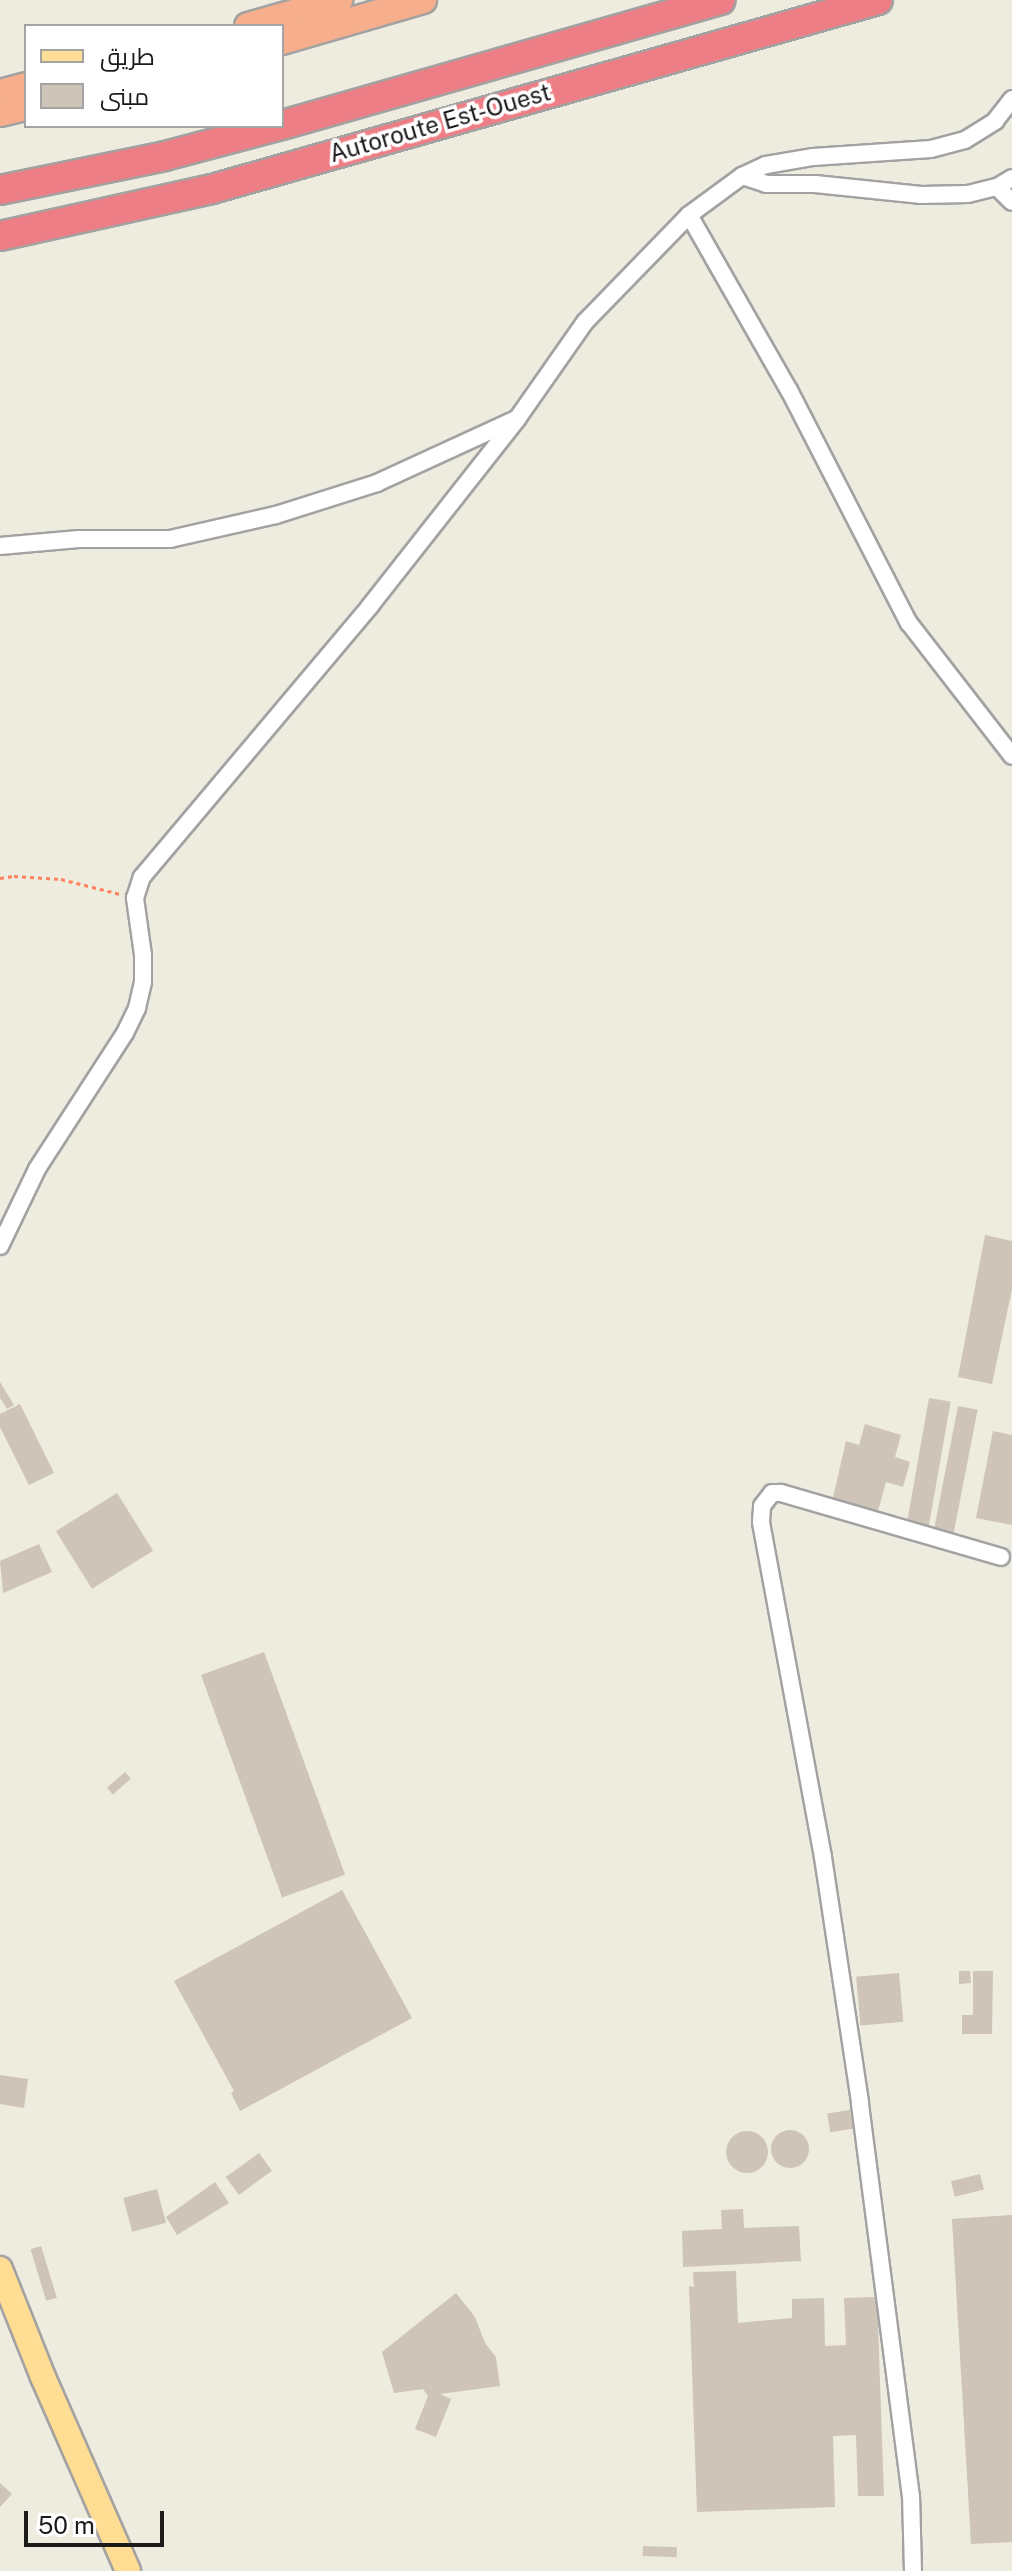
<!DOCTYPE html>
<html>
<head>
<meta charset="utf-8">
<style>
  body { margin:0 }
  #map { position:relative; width:1012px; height:2571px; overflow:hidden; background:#eeebdf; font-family:"Public Sans",Cairo,sans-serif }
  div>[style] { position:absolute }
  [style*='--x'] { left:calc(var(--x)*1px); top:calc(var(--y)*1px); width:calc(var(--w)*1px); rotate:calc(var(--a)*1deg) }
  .building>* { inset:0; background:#cec4b8; transform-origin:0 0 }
  .round { border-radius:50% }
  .path>* { height:3px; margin-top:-1.5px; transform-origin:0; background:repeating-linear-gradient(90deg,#ff835f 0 4px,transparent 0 8px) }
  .roads { filter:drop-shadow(2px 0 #a2a2a2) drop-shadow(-2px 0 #a2a2a2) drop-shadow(0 2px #a2a2a2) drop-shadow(0 -2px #a2a2a2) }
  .minor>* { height:16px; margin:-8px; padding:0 8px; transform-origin:8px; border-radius:8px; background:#fff }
  .primary>* { height:24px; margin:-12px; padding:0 12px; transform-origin:12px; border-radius:12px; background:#ffdd93 }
  .trunk>* { height:26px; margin:-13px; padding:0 13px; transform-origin:13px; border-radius:13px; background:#f6ae8c }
  .motorway>* { height:28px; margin:-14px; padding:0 14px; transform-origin:14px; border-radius:14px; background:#ee7e85 }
  span { translate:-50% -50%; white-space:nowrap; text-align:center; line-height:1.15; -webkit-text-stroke:7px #fff; paint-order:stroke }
  .street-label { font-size:24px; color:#1b1b1b }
  .legend { position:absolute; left:24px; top:24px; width:260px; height:104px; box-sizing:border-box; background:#fff; border:2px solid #a4a4a4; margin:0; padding:10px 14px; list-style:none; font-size:24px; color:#1b1b1b }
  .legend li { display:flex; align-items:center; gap:16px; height:40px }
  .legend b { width:40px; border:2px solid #a4a4a4 }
  .scale { position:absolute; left:24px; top:2511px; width:140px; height:36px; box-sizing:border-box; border:4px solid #1b1b1b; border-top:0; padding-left:10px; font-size:24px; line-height:28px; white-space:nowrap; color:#1b1b1b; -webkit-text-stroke:6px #fff; paint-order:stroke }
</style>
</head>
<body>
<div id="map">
  <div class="building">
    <div style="clip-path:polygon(985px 1235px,1012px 1241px,1012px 1289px,992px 1384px,958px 1377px)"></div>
    <div style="clip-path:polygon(0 1382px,14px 1405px,7px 1409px,0 1398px)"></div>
    <div style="left:929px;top:1398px;width:22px;height:132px;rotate:10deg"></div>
    <div style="clip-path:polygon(20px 1404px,54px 1473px,29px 1485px,0 1427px,0 1414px)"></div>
    <div style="left:958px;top:1406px;width:20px;height:133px;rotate:11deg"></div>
    <div style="clip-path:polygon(865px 1424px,901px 1435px,895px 1457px,910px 1462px,903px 1487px,886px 1482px,877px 1515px,832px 1502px,846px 1441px,859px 1445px)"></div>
    <div style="clip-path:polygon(993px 1431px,1012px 1435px,1012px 1525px,976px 1518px)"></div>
    <div style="left:117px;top:1493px;width:68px;height:72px;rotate:58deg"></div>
    <div style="clip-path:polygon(39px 1544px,52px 1572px,3px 1593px,0 1561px)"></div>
    <div style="left:264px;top:1652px;width:237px;height:67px;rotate:70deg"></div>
    <div style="left:125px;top:1772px;width:9px;height:24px;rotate:49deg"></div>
    <div style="clip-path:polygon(342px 1890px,412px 2018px,240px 2111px,231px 2093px,234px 2091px,174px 1981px)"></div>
    <div style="clip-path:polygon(959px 1971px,970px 1971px,971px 1983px,959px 1984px)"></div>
    <div style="clip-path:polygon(973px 1971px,993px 1971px,992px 2034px,962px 2034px,962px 2015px,973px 2015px)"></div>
    <div style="left:899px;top:1973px;width:49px;height:43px;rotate:85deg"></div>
    <div style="clip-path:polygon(0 2075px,28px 2079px,24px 2108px,0 2104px)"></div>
    <div style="left:850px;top:2110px;width:19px;height:23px;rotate:81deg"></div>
    <div class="round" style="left:771px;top:2130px;width:38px;height:38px"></div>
    <div class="round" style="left:726px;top:2131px;width:42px;height:42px"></div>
    <div style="left:259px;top:2153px;width:22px;height:41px;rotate:54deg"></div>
    <div style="left:980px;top:2174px;width:16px;height:30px;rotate:76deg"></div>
    <div style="clip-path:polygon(215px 2182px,229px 2203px,177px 2235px,166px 2217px)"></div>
    <div style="left:157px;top:2189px;width:35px;height:35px;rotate:75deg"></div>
    <div style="clip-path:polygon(743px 2209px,744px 2228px,799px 2226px,801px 2261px,683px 2267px,682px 2231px,722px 2229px,721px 2210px)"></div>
    <div style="clip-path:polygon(1012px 2215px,1012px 2542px,971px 2544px,952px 2219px)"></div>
    <div style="left:41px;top:2246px;width:54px;height:11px;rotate:73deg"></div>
    <div style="clip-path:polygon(736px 2271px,738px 2323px,792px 2318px,792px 2299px,824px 2298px,825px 2346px,846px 2345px,844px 2298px,877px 2297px,884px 2496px,858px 2496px,856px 2435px,833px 2436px,835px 2507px,697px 2512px,689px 2286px,694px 2287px,693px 2272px)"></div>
    <div style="clip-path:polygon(456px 2293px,475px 2317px,485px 2343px,496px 2357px,500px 2386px,440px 2394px,451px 2399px,436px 2437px,415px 2429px,428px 2396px,423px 2389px,394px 2393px,382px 2352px)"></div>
    <div style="clip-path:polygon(0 2483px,12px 2494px,0 2507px)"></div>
    <div style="left:643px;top:2546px;width:34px;height:10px;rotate:2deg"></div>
  </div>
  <div class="path">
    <div style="--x:0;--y:878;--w:14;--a:-8"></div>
    <div style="--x:14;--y:876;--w:47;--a:3.7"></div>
    <div style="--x:61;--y:879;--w:61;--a:14.3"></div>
  </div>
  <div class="roads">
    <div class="minor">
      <div style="--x:742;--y:176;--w:25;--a:18"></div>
      <div style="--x:766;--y:184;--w:49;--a:0"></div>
      <div style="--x:815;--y:184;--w:107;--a:5.9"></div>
      <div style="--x:921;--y:195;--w:47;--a:-1.2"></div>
      <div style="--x:968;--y:194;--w:30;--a:-14"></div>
      <div style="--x:997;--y:187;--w:17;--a:-31"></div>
      <div style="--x:997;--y:187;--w:21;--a:45"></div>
      <div style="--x:689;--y:215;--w:202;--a:60.3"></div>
      <div style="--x:789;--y:390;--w:262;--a:62.8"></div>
      <div style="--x:909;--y:623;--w:168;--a:52.2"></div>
      <div style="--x:0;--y:546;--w:79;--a:-5.1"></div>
      <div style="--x:79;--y:539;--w:91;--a:0"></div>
      <div style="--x:170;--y:539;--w:109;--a:-12.8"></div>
      <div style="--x:276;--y:515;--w:106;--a:-17.6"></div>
      <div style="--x:377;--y:483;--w:153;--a:-24.7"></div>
      <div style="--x:0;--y:1246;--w:85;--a:-64.3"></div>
      <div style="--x:37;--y:1169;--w:162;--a:-57.1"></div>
      <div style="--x:125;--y:1033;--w:28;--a:-64"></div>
      <div style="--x:137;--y:1008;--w:27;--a:-77"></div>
      <div style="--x:143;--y:982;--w:27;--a:-90"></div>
      <div style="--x:143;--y:955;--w:58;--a:-98"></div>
      <div style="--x:135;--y:898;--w:22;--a:-72"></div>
      <div style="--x:142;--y:877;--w:354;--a:-49.9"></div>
      <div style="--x:370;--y:606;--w:238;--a:-51.8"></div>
      <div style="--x:517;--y:419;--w:118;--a:-55"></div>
      <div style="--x:585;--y:322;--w:149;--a:-45.8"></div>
      <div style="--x:689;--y:215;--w:66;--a:-36.3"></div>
      <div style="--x:742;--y:176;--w:26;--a:-25"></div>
      <div style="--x:766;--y:165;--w:48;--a:-9.7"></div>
      <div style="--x:813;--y:157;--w:118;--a:-3.9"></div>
      <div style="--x:931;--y:149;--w:35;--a:-15"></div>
      <div style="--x:965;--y:140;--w:36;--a:-32"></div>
      <div style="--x:995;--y:121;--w:28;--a:-52"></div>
      <div style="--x:913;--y:2571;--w:74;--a:-91.5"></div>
      <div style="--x:911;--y:2497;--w:398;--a:-97.4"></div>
      <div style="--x:860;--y:2102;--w:248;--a:-98.6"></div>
      <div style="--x:823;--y:1857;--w:341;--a:-100.5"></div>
      <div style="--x:761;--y:1522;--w:16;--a:-86"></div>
      <div style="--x:762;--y:1506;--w:16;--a:-52"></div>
      <div style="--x:772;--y:1493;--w:9;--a:0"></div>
      <div style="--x:781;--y:1493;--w:229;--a:16.2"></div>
    </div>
    <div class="primary">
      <div style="--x:0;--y:2269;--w:116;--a:68.3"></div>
      <div style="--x:43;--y:2377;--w:212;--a:66.3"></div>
    </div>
    <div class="trunk">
      <div style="--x:248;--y:26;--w:95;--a:-15.9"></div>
      <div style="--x:282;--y:41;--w:147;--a:-16.2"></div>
      <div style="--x:0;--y:93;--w:27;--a:-15"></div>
      <div style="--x:0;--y:113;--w:27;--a:-13"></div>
    </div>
    <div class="motorway">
      <div style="--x:282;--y:125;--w:456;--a:-15.9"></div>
      <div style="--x:0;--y:190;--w:168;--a:-11.6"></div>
      <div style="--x:165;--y:156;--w:117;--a:-14.9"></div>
      <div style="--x:0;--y:236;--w:217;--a:-12.5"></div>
      <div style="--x:212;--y:189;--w:692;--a:-15.84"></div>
    </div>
  </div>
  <div class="street-label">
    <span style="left:440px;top:123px;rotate:-16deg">Autoroute Est-Ouest</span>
  </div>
  <ul class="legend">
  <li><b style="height:10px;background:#ffdd93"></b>طريق</li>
  <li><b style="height:22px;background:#cec4b8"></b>مبنى</li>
  </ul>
  <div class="scale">50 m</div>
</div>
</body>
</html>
